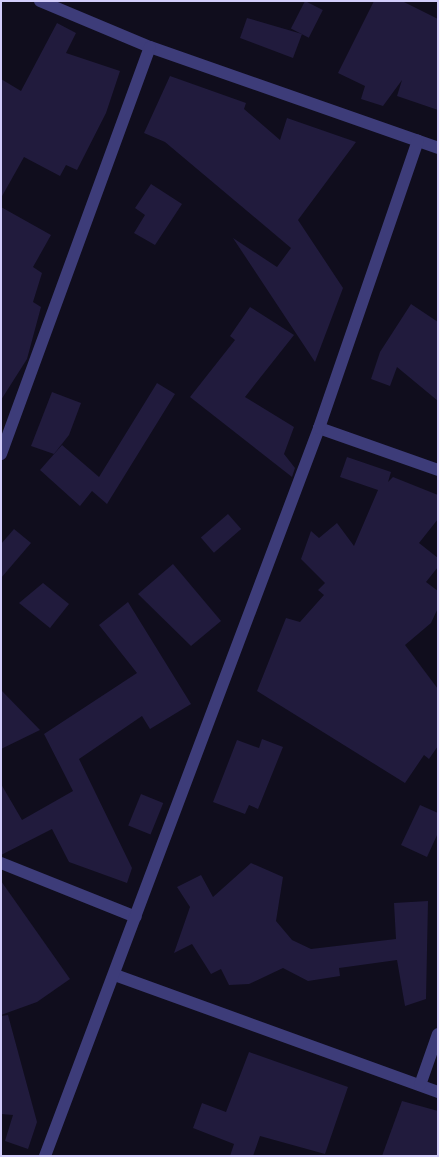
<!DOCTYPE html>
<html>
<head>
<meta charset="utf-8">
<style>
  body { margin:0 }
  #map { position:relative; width:439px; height:1157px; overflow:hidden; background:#100d1d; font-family:"Sofia Sans Condensed",sans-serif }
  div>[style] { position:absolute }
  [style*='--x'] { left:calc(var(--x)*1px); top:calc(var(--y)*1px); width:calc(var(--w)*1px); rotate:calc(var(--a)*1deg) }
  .building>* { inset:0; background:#211b3d; transform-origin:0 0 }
  .minor>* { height:12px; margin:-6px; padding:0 6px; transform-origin:6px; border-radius:6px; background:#3d3c79 }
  span { translate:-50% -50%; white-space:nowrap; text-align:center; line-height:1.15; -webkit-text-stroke:4px #100d1d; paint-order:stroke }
  .frame { position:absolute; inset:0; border:2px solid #d2cdfb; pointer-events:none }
</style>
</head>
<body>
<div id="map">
  <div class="building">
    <div style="left:305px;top:1px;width:20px;height:31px;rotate:27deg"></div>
    <div style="clip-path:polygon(374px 1px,402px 1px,438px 19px,438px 110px,397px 96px,402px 80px,383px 106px,361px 99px,365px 86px,338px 73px)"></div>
    <div style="clip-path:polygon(247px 18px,302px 34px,293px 58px,240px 38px)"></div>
    <div style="clip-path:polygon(57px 23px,76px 33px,66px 53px,120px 71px,106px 113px,77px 170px,66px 165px,60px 176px,24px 157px,1px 198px,1px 79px,21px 91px)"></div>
    <div style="clip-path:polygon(170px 76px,246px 103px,244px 109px,280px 140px,287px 118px,356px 142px,298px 220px,343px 288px,315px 362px,233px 238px,277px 267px,291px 248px,165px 142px,144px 133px)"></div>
    <div style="clip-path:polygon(151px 184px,182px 204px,155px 245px,134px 233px,145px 215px,135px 208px)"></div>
    <div style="clip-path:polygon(1px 207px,51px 235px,33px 267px,42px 273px,33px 302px,41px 307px,27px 359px,1px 400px)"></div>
    <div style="clip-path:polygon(411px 304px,438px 322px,438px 401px,397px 367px,390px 386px,371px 379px,380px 352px)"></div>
    <div style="clip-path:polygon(250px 307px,294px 335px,245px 397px,294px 427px,284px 454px,295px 468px,292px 477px,190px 397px,235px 340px,230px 336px)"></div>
    <div style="clip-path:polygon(157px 383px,175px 394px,107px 504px,92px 491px,80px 506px,40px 470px,62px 445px,99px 477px)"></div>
    <div style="clip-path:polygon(52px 392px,81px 403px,69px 435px,54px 454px,31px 446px)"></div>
    <div style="clip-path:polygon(347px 457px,391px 472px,388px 482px,393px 477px,438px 495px,438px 519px,419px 543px,438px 558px,438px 567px,426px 582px,438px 591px,438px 608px,431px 623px,405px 645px,438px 689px,438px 746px,429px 759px,424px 755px,405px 783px,257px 691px,286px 618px,300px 622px,324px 595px,318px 590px,325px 583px,301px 559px,311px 531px,319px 538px,337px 523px,354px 546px,378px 490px,340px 477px)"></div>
    <div style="left:228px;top:514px;width:20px;height:36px;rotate:49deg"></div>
    <div style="clip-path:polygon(14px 529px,31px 543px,1px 578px,1px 544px)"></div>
    <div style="clip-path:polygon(173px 564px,221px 621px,191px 646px,138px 594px)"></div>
    <div style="clip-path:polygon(43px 583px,69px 604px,50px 628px,19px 603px)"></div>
    <div style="clip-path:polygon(128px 602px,191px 704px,150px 729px,142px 716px,79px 759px,132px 868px,127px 883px,69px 862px,52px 829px,1px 855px,1px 784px,22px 820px,73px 791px,44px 734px,137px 673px,99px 625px)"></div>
    <div style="clip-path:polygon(1px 690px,40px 730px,1px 749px)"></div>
    <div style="clip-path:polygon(262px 739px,283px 747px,258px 809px,249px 805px,245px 814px,213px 802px,237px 740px,259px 748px)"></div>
    <div style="left:141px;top:794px;width:24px;height:34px;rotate:22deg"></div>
    <div style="clip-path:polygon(420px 805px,438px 813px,438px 833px,427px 857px,401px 845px)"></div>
    <div style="clip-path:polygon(251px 863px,283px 877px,276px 921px,292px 940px,311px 949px,396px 939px,394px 903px,428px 901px,426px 999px,405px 1006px,397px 960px,339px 968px,340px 976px,308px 981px,283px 968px,249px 984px,229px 985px,221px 969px,211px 974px,192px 944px,174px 953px,190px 907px,177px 887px,201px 875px,213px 897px)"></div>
    <div style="clip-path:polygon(1px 881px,70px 979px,37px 1002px,1px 1015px)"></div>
    <div style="clip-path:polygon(8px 1015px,37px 1122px,28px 1149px,5px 1141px,13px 1115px,1px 1114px,1px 1016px)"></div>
    <div style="clip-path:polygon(249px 1052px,348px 1087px,325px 1154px,260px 1136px,253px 1156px,230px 1156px,234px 1144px,193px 1128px,202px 1103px,226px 1112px)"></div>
    <div style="clip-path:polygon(402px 1101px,438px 1111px,438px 1156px,382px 1156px)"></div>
  </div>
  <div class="minor">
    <div style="--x:40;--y:1;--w:119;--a:22.7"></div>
    <div style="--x:150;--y:47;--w:305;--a:19.3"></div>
    <div style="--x:319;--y:428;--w:126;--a:19.4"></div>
    <div style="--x:1;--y:454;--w:433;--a:-69.9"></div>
    <div style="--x:1;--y:863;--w:145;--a:21.8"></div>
    <div style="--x:115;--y:975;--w:344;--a:19.9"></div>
    <div style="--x:420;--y:1085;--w:54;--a:-70.6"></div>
    <div style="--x:45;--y:1156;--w:778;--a:-69.37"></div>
    <div style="--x:319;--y:428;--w:304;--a:-71"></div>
  </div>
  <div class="frame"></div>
</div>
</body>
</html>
